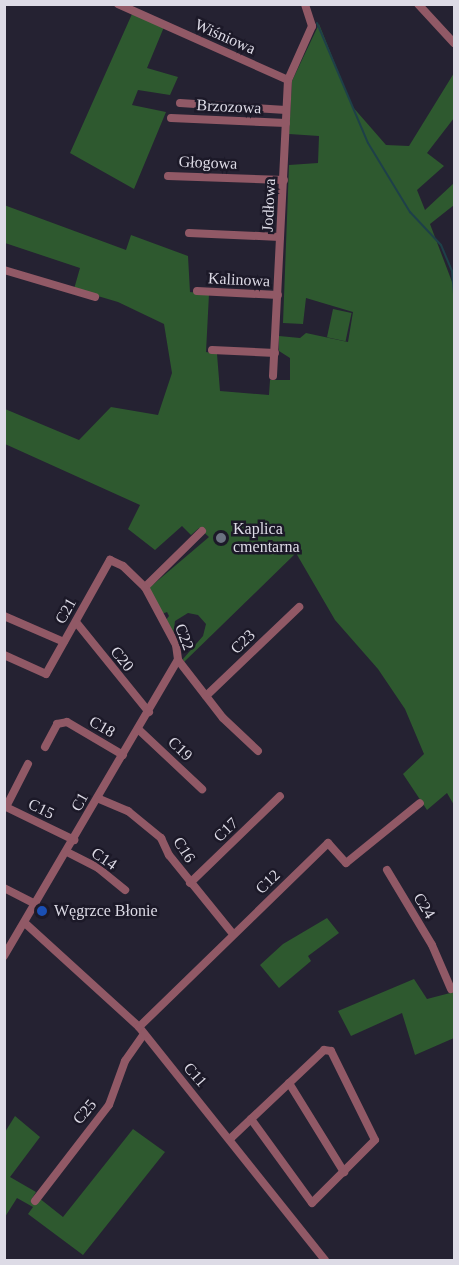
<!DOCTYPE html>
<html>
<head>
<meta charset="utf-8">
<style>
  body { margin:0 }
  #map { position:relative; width:459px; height:1265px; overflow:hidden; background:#252232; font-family:Georgia,serif }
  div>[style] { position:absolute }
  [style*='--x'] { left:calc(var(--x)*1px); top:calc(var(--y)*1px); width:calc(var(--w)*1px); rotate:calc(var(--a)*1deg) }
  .green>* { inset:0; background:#2e592f; transform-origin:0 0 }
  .stream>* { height:2px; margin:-1px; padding:0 1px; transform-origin:1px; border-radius:1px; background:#1e4049 }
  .minor>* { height:8px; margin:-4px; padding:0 4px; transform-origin:4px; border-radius:4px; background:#915966 }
  .dots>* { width:16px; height:16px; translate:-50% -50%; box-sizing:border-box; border:3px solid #1c1928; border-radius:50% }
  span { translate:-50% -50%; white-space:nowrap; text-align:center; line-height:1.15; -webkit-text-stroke:5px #1c1928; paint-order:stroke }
  .street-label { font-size:16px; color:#dddbe6 }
  .poi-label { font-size:16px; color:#dddbe6 }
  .left { translate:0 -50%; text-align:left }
  .frame { position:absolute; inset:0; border:6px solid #dddbe6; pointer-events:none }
</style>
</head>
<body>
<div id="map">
  <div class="green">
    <div style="clip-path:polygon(132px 14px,164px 27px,147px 68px,178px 77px,170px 95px,138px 90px,132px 105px,166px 112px,134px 189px,70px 153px)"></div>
    <div style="clip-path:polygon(319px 24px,352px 106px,386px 145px,409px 146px,454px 73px,454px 118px,427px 153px,444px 166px,417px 190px,425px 210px,454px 183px,454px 205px,430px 224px,454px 287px,454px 805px,447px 793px,427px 810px,403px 774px,424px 754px,405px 709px,378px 669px,335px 620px,296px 553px,184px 662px,183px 659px,203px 636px,206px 624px,198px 615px,188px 613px,175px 621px,173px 636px,166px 620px,169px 616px,167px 612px,162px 614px,149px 588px,209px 537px,199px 528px,191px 535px,182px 526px,155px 550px,128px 529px,140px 505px,5px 444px,5px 409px,79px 440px,111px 407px,158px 415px,172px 373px,164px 324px,118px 302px,74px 289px,80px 268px,5px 243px,4px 205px,126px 250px,131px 235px,188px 256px,190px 292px,209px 294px,206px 352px,217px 354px,220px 391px,269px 395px,270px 380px,290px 380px,290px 358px,279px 351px,279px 336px,300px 338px,306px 333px,348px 342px,353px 312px,306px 298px,303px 324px,283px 323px,289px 165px,318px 163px,319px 136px,289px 134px,292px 81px)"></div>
    <div style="left:333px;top:309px;width:19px;height:29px;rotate:12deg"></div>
    <div style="clip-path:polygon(327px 918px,339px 933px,308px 956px,311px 961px,279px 988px,260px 965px,283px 944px)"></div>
    <div style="clip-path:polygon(414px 979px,427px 999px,454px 992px,454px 1038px,415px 1055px,402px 1013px,351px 1036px,338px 1011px)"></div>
    <div style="clip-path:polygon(15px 1116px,40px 1137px,10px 1177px,36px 1192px,31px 1200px,35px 1203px,39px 1198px,63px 1217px,133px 1129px,165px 1152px,83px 1255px,28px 1214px,33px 1207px,17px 1198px,5px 1217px,5px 1132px)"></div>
  </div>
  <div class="stream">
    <div style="--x:317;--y:23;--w:130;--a:67"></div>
    <div style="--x:368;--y:143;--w:81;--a:58.7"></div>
    <div style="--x:410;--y:212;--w:45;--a:46.8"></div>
    <div style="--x:441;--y:245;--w:28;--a:67"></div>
    <div style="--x:452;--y:271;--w:23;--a:85"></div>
  </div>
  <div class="minor">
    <div style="--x:118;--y:4;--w:186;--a:24.1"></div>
    <div style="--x:418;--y:4;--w:53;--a:47.3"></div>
    <div style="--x:180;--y:103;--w:106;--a:3.8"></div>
    <div style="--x:171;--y:118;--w:115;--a:2.5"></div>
    <div style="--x:168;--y:176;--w:116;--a:2"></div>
    <div style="--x:189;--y:233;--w:91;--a:2.5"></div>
    <div style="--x:4;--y:270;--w:95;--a:16.5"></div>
    <div style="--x:197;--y:291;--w:81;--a:2.8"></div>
    <div style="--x:212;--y:350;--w:63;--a:2.7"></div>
    <div style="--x:273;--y:376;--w:296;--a:-87.1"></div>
    <div style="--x:288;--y:80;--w:59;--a:-66"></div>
    <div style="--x:312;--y:26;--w:23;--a:-108"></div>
    <div style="--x:202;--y:531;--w:80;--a:135.5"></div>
    <div style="--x:145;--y:587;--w:66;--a:61.9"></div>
    <div style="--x:176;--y:645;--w:15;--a:82"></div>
    <div style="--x:178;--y:660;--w:73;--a:52.2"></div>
    <div style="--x:223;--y:718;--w:48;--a:43.3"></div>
    <div style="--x:4;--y:616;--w:65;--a:23.4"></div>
    <div style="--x:76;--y:622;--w:116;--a:51"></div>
    <div style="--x:4;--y:655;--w:46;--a:24.3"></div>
    <div style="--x:46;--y:674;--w:131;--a:-60.7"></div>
    <div style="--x:110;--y:560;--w:14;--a:25"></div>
    <div style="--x:123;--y:566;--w:30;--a:44"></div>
    <div style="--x:206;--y:696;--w:129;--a:-43.7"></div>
    <div style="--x:138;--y:729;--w:88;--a:43.2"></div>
    <div style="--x:45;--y:747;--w:26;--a:-62"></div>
    <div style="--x:57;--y:724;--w:10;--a:-11"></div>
    <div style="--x:67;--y:722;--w:65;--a:30.5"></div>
    <div style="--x:28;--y:764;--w:48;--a:117.1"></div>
    <div style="--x:6;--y:807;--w:76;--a:25.9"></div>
    <div style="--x:97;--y:798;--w:34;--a:23"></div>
    <div style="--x:128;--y:811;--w:43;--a:39.3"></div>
    <div style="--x:161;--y:838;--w:19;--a:65"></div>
    <div style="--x:169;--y:855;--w:102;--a:51"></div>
    <div style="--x:67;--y:852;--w:35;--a:27"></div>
    <div style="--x:98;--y:868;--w:35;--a:39"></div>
    <div style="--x:387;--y:870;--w:87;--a:59"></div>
    <div style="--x:432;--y:945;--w:48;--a:66.6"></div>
    <div style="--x:190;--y:883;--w:125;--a:-44"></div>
    <div style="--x:4;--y:888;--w:36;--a:27"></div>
    <div style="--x:26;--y:924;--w:153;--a:42.3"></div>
    <div style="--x:139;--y:1027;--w:298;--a:51.4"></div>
    <div style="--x:4;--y:956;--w:343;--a:-59.6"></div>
    <div style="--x:139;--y:1027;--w:264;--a:-44.2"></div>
    <div style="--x:328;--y:843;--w:27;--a:48"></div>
    <div style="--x:346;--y:863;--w:95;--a:-39"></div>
    <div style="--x:289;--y:1083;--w:105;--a:58.3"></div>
    <div style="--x:231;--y:1138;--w:128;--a:-43.4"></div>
    <div style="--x:324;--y:1050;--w:7;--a:8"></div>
    <div style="--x:331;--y:1051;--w:99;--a:63.7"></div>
    <div style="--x:375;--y:1140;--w:89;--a:135"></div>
    <div style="--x:312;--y:1203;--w:104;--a:-126"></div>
    <div style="--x:35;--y:1201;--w:121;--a:-52.4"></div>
    <div style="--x:109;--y:1105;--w:47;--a:-70"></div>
    <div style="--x:125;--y:1061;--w:33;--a:-55"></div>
  </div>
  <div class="dots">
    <div style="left:221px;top:538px;background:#6b7280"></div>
    <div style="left:42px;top:911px;background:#1a4fb4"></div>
  </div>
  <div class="street-label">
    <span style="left:225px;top:37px;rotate:24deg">Wiśniowa</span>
    <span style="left:229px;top:107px;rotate:3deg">Brzozowa</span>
    <span style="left:208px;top:163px;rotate:2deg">Głogowa</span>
    <span style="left:269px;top:205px;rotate:-87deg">Jodłowa</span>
    <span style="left:239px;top:280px;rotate:3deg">Kalinowa</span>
    <span style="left:66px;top:611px;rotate:-61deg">C21</span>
    <span style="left:184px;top:637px;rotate:69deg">C22</span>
    <span style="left:243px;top:642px;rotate:-44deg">C23</span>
    <span style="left:122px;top:659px;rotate:51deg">C20</span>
    <span style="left:102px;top:727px;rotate:30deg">C18</span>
    <span style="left:180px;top:749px;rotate:44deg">C19</span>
    <span style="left:80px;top:802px;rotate:-61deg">C1</span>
    <span style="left:41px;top:809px;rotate:26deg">C15</span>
    <span style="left:226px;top:830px;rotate:-44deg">C17</span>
    <span style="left:184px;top:850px;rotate:58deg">C16</span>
    <span style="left:104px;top:859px;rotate:34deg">C14</span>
    <span style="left:268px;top:882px;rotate:-44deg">C12</span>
    <span style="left:424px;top:906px;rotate:59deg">C24</span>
    <span style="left:195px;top:1075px;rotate:49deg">C11</span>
    <span style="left:85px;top:1112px;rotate:-50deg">C25</span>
  </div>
  <div class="poi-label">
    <span class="left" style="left:233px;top:538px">Kaplica<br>cmentarna</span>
    <span class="left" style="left:54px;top:911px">Węgrzce Błonie</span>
  </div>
  <div class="frame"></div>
</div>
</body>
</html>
